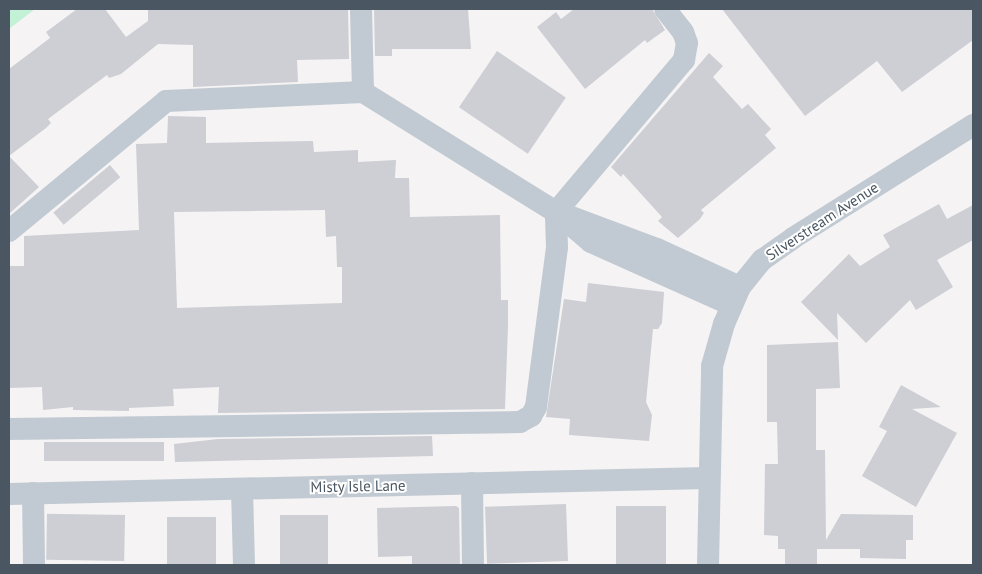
<!DOCTYPE html>
<html>
<head>
<meta charset="utf-8">
<style>
  body { margin:0 }
  #map { position:relative; width:982px; height:574px; overflow:hidden; background:#f5f3f3; font-family:"PT Sans",sans-serif }
  div>[style] { position:absolute }
  [style*='--x'] { left:calc(var(--x)*1px); top:calc(var(--y)*1px); width:calc(var(--w)*1px); rotate:calc(var(--a)*1deg) }
  .green>* { inset:0; background:#c3f1d5 }
  .building>* { inset:0; background:#cdcfd5; transform-origin:0 0 }
  .minor>* { height:22px; margin:-11px; padding:0 11px; transform-origin:11px; border-radius:11px; background:#c1cad2 }
  span { translate:-50% -50%; white-space:nowrap; text-align:center; line-height:1.15; -webkit-text-stroke:4px #fff; paint-order:stroke }
  .street-label { font-size:15px; color:#4a5661 }
  .frame { position:absolute; inset:0; border:10px solid #4a5661; pointer-events:none }
</style>
</head>
<body>
<div id="map">
  <div class="green">
    <div style="clip-path:polygon(9px 9px,35px 9px,9px 29px)"></div>
  </div>
  <div class="building">
    <div style="clip-path:polygon(77px 9px,105px 9px,126px 37px,148px 21px,148px 9px,348px 9px,349px 59px,297px 60px,298px 82px,193px 87px,193px 45px,158px 44px,121px 74px,109px 78px,107px 75px,48px 119px,51px 123px,46px 128px,9px 156px,39px 187px,9px 214px,9px 69px,50px 38px,46px 32px)"></div>
    <div style="clip-path:polygon(374px 9px,468px 9px,471px 49px,392px 49px,392px 56px,375px 56px)"></div>
    <div style="clip-path:polygon(574px 9px,652px 9px,665px 30px,647px 43px,645px 40px,585px 89px,537px 27px,556px 12px,561px 19px)"></div>
    <div style="clip-path:polygon(722px 9px,973px 9px,973px 40px,902px 92px,877px 61px,805px 116px)"></div>
    <div style="left:497px;top:51px;width:83px;height:68px;rotate:34deg"></div>
    <div style="clip-path:polygon(709px 53px,723px 66px,713px 77px,742px 109px,748px 104px,771px 129px,765px 135px,776px 148px,701px 210px,704px 213px,700px 219px,678px 238px,658px 221px,662px 217px,623px 174px,621px 177px,611px 167px)"></div>
    <div style="clip-path:polygon(evenodd,168px 116px,206px 117px,206px 143px,313px 141px,314px 152px,358px 150px,358px 162px,396px 160px,395px 178px,409px 178px,410px 217px,500px 215px,501px 300px,508px 300px,508px 326px,505px 409px,218px 413px,219px 387px,173px 389px,174px 406px,129px 408px,129px 411px,73px 410px,73px 407px,43px 410px,42px 387px,9px 388px,9px 266px,24px 266px,24px 236px,139px 230px,136px 144px,167px 143px,168px 116px,325px 210px,326px 237px,336px 236px,337px 267px,342px 267px,342px 303px,177px 308px,174px 212px,325px 210px)"></div>
    <div style="left:110px;top:165px;width:16px;height:74px;rotate:50deg"></div>
    <div style="clip-path:polygon(939px 204px,947px 219px,973px 205px,973px 240px,937px 260px,953px 287px,916px 310px,910px 300px,866px 343px,837px 313px,838px 340px,801px 302px,849px 254px,860px 266px,890px 247px,883px 235px)"></div>
    <div style="clip-path:polygon(588px 283px,664px 292px,662px 323px,658px 329px,653px 329px,646px 402px,652px 415px,649px 441px,569px 435px,570px 419px,546px 417px,564px 299px,586px 302px)"></div>
    <div style="clip-path:polygon(838px 342px,840px 388px,816px 389px,816px 450px,825px 450px,826px 540px,841px 514px,913px 515px,913px 540px,906px 540px,906px 559px,860px 558px,860px 549px,817px 549px,817px 565px,785px 565px,785px 549px,778px 549px,778px 536px,764px 535px,765px 464px,778px 464px,777px 422px,767px 422px,767px 345px)"></div>
    <div style="clip-path:polygon(901px 385px,941px 407px,912px 409px,957px 433px,916px 507px,862px 476px,887px 431px,879px 427px)"></div>
    <div style="clip-path:polygon(432px 436px,433px 456px,175px 462px,174px 444px,218px 439px)"></div>
    <div style="left:164px;top:442px;width:19px;height:120px;rotate:90deg"></div>
    <div style="left:566px;top:504px;width:57px;height:81px;rotate:88deg"></div>
    <div style="clip-path:polygon(456px 506px,459px 508px,460px 565px,412px 565px,412px 556px,378px 557px,377px 508px)"></div>
    <div style="left:616px;top:506px;width:50px;height:59px"></div>
    <div style="left:125px;top:515px;width:46px;height:78px;rotate:91deg"></div>
    <div style="left:280px;top:515px;width:48px;height:50px"></div>
    <div style="left:167px;top:517px;width:49px;height:48px"></div>
  </div>
  <div class="minor">
    <div style="--x:361;--y:9;--w:83;--a:88.6"></div>
    <div style="--x:363;--y:92;--w:227;--a:31.9"></div>
    <div style="--x:556;--y:212;--w:46;--a:40.6"></div>
    <div style="--x:591;--y:242;--w:154;--a:24.1"></div>
    <div style="--x:566;--y:215;--w:97;--a:20.5"></div>
    <div style="--x:657;--y:249;--w:91;--a:24.6"></div>
    <div style="--x:9;--y:231;--w:204;--a:-39.6"></div>
    <div style="--x:166;--y:101;--w:197;--a:-2.6"></div>
    <div style="--x:9;--y:429;--w:511;--a:-0.78"></div>
    <div style="--x:520;--y:422;--w:13;--a:-29"></div>
    <div style="--x:531;--y:416;--w:10;--a:-61"></div>
    <div style="--x:536;--y:407;--w:161;--a:-82.5"></div>
    <div style="--x:557;--y:247;--w:35;--a:-92"></div>
    <div style="--x:556;--y:212;--w:199;--a:-49.9"></div>
    <div style="--x:684;--y:60;--w:17;--a:-80"></div>
    <div style="--x:687;--y:43;--w:12;--a:-110"></div>
    <div style="--x:683;--y:32;--w:29;--a:-128"></div>
    <div style="--x:472;--y:483;--w:82;--a:89.3"></div>
    <div style="--x:242;--y:489;--w:76;--a:88.5"></div>
    <div style="--x:33;--y:493;--w:72;--a:89.2"></div>
    <div style="--x:9;--y:494;--w:699;--a:-1.31"></div>
    <div style="--x:708;--y:565;--w:199;--a:-88.8"></div>
    <div style="--x:712;--y:366;--w:44;--a:-74.1"></div>
    <div style="--x:724;--y:324;--w:40;--a:-66.6"></div>
    <div style="--x:740;--y:287;--w:35;--a:-51"></div>
    <div style="--x:762;--y:260;--w:38;--a:-35"></div>
    <div style="--x:793;--y:238;--w:213;--a:-32.1"></div>
  </div>
  <div class="street-label">
    <span style="left:822px;top:221px;rotate:-33deg">Silverstream Avenue</span>
    <span style="left:358px;top:486px;rotate:-1deg">Misty Isle Lane</span>
  </div>
  <div class="frame"></div>
</div>
</body>
</html>
